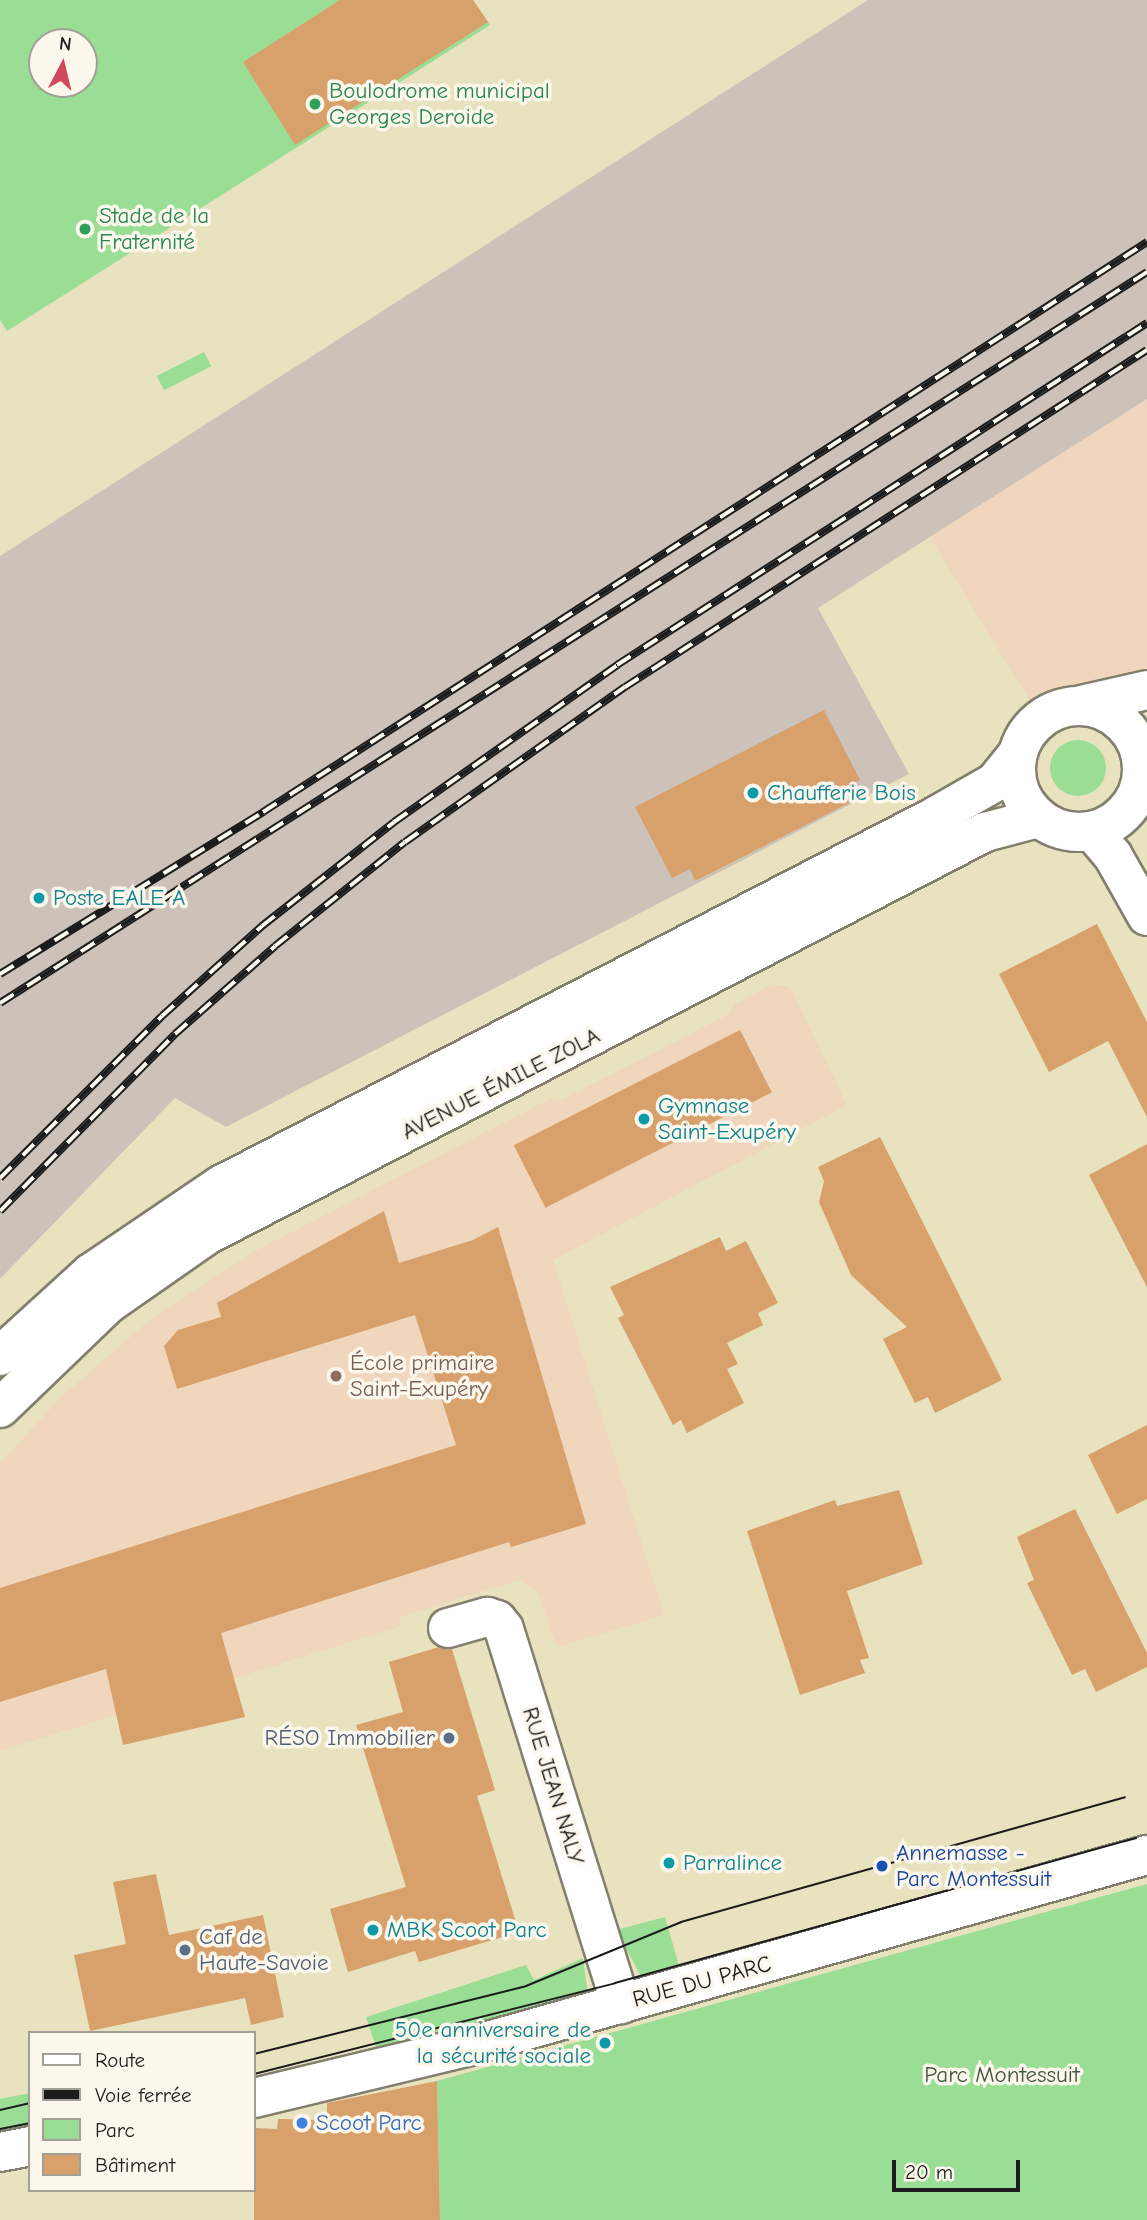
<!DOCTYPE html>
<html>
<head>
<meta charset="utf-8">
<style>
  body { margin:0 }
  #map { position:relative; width:1147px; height:2220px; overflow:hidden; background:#e9e2bf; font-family:"Comic Neue",sans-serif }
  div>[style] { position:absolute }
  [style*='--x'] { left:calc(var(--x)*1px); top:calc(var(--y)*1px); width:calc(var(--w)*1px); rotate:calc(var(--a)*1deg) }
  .built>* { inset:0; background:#efd6bc }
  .industrial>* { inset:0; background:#cdc2b9 }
  .green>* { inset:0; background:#9add95; transform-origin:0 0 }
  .round { border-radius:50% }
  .building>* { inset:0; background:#d8a06a; transform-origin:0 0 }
  .roads { filter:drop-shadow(2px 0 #827f6e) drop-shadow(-2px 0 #827f6e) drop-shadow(0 2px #827f6e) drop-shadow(0 -2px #827f6e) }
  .minor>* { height:38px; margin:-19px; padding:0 19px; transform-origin:19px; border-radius:19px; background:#fff }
  .minor>.ring { margin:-19px; padding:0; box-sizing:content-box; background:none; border:38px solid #fff; border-radius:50% }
  .tram>* { height:2px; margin:-1px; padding:0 1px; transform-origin:1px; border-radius:1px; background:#1c1c1c }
  .rail>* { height:8px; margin-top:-4px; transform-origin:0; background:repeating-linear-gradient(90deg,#fbf7ec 0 16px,#1c1c1c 0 32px); box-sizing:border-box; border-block:2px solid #1c1c1c }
  .dots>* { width:19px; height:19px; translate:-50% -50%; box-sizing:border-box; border:4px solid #fbf7ec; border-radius:50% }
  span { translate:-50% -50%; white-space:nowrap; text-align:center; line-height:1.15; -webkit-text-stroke:7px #fbf7ec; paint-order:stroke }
  .leisure-label { font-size:23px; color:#27864d }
  .left { translate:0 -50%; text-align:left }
  .culture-label { font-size:23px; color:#0d838f }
  .right { translate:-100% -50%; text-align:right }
  .street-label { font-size:23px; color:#1c1c1c }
  .education-label { font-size:23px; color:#785e54 }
  .service-label { font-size:23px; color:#4e5e75 }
  .transit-label { font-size:23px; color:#164399 }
  .park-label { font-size:23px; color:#425640 }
  .shop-label { font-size:23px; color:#366cbe }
  .legend { position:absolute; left:28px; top:2031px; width:228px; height:161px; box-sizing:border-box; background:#fbf7ec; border:2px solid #a29f99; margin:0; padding:9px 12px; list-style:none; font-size:21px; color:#1c1c1c }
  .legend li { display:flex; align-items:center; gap:14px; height:35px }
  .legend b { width:35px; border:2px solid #a29f99 }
  .north { position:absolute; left:28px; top:28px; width:70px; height:70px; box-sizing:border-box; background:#fbf7ec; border:2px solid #a29f99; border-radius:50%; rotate:7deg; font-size:19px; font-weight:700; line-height:28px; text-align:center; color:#1c1c1c }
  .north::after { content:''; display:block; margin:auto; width:24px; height:32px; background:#d1495b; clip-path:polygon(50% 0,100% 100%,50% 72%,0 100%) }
  .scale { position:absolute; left:892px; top:2160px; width:128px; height:32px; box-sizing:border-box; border:4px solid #1c1c1c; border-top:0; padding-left:9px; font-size:21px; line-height:24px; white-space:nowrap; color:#1c1c1c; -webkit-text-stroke:5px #fbf7ec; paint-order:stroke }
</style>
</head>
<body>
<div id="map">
  <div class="built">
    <div style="clip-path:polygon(1147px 399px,1147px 690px,1064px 707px,1041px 719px,929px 536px)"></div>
    <div style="clip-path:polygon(773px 984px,790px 987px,847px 1105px,553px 1260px,664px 1615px,557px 1647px,538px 1593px,520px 1580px,399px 1617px,402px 1626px,0 1751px,0 1463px,63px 1395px,151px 1319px,255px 1251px,550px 1099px,562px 1100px,729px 1014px,735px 1004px)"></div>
  </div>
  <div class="industrial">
    <div style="clip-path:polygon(868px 0,1147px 0,1147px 399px,818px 608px,909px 774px,226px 1127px,175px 1098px,0 1279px,0 556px)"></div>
  </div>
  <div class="green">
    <div style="clip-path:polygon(evenodd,0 0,473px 0,490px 25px,7px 331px,0 320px,0 0,42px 42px,84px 42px,84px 84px,42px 84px,42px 42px)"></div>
    <div style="left:204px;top:352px;width:16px;height:53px;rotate:63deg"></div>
    <div class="round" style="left:1050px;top:740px;width:56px;height:56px"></div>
    <div style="clip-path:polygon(1147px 1884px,1147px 2220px,440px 2220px,437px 2081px)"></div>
    <div style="clip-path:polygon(665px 1917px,680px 1969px,643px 1980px,616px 1930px)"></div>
    <div style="clip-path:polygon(583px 1958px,588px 1995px,377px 2050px,366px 2017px,526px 1965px,534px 1980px)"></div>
    <div style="clip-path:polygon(30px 2093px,30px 2128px,0 2134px,0 2099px)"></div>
  </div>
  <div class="building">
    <div style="clip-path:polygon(340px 0,473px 0,488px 22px,295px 145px,243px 62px)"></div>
    <div style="clip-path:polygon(824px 710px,860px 780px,843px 789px,849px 803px,695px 881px,690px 869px,672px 878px,635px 807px)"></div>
    <div style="clip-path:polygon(1097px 924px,1147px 1022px,1147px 1117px,1108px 1041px,1049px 1072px,999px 974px)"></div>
    <div style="left:740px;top:1030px;width:70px;height:254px;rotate:63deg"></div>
    <div style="clip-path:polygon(880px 1137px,1002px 1380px,935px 1413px,928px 1397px,915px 1403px,883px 1339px,907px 1327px,851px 1275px,819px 1202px,824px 1181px,818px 1167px)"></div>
    <div style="clip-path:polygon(1147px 1144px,1147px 1287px,1089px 1175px)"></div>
    <div style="clip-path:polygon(384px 1211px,399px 1263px,473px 1240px,498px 1227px,586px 1524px,511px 1547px,509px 1542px,221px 1633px,245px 1717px,123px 1745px,106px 1669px,0 1702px,0 1588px,456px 1445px,415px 1315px,177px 1389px,164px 1346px,178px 1330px,221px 1317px,217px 1303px)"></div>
    <div style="clip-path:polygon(720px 1237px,726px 1251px,746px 1241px,778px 1303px,758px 1313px,763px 1325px,727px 1343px,738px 1364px,727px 1369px,744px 1403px,687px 1433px,681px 1420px,673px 1425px,618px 1318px,624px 1315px,610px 1287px)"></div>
    <div style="clip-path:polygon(1147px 1425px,1147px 1499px,1117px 1514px,1088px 1455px)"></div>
    <div style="clip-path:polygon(899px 1490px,923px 1564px,847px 1591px,869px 1658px,860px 1660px,865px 1673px,800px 1695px,747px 1531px,835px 1500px,837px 1506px)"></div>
    <div style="clip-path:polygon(1075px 1509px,1147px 1653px,1147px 1667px,1096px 1692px,1085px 1669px,1072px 1675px,1027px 1583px,1034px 1580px,1017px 1537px)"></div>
    <div style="clip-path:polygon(439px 1647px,452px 1649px,495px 1790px,477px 1796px,519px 1932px,419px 1962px,415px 1951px,348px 1972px,330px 1909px,406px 1887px,356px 1725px,403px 1712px,389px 1662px)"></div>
    <div style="clip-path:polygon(156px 1874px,169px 1935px,263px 1915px,284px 2017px,251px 2025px,245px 1998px,90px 2031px,74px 1955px,126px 1944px,113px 1882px)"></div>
    <div style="clip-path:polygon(437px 2081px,440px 2220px,254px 2220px,254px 2128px,277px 2129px,278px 2119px,327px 2120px,327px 2103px)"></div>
  </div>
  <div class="roads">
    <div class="minor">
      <div style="--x:1081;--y:705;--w:68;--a:-12.8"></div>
      <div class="ring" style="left:1016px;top:706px;width:88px;height:88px"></div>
      <div style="--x:1092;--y:831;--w:33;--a:50"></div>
      <div style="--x:1113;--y:856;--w:69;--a:60.5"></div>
      <div style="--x:0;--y:1356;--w:123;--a:-42.4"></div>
      <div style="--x:91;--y:1273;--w:157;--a:-34.1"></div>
      <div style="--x:221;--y:1185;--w:802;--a:-27.3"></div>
      <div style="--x:934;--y:817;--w:70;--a:-29.8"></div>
      <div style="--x:995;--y:782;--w:35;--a:-51"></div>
      <div style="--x:0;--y:1408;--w:150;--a:-43.9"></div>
      <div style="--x:108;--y:1304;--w:121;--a:-34.9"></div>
      <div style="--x:207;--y:1235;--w:876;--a:-27.38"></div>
      <div style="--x:985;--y:832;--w:55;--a:-14.8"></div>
      <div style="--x:448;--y:1628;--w:41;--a:-15.8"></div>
      <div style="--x:487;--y:1617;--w:10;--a:17"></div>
      <div style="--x:497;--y:1620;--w:11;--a:52"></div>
      <div style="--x:504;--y:1629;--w:393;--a:72.7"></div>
      <div style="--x:254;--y:2098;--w:226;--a:-13.5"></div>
      <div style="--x:474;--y:2045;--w:699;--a:-15.77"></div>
      <div style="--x:0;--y:2152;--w:31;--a:-11"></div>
    </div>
  </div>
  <div class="tram">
    <div style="--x:254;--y:2054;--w:280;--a:-14"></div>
    <div style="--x:526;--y:1986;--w:168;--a:-22.4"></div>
    <div style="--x:681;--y:1922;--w:461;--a:-15.7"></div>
    <div style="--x:254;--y:2074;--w:372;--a:-14.1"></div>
    <div style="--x:615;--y:1983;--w:541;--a:-15.55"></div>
    <div style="--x:0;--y:2110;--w:31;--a:-13"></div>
    <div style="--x:0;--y:2129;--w:31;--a:-11"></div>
  </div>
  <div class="rail">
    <div style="--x:0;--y:974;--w:309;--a:-31.6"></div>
    <div style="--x:263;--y:812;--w:1052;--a:-32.81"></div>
    <div style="--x:0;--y:1003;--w:1360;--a:-32.51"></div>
    <div style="--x:0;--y:1178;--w:229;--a:-45"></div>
    <div style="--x:162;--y:1016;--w:135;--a:-42"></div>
    <div style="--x:262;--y:926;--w:168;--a:-38.2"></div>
    <div style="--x:394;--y:822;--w:273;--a:-35.1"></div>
    <div style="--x:617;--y:665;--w:631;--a:-32.83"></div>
    <div style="--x:0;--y:1211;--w:249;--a:-45.3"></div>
    <div style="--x:175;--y:1034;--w:133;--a:-41.3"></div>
    <div style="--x:275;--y:946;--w:166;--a:-38.7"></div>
    <div style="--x:405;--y:842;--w:269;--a:-35.2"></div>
    <div style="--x:625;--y:687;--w:621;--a:-32.85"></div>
  </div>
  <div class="dots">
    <div style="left:315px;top:104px;background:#2e9e5b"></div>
    <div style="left:85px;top:229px;background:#2e9e5b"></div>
    <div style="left:753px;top:793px;background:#0f9aa8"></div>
    <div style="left:39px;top:898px;background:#0f9aa8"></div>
    <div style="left:644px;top:1119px;background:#0f9aa8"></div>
    <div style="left:336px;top:1376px;background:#8d6e63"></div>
    <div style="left:449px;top:1738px;background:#5c6f8a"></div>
    <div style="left:669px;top:1863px;background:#0f9aa8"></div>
    <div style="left:882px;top:1866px;background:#1a4fb4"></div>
    <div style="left:373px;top:1930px;background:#0f9aa8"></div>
    <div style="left:185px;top:1950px;background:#5c6f8a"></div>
    <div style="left:605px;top:2043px;background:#0f9aa8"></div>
    <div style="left:302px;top:2123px;background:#3f7fe0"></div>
  </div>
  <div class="leisure-label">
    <span class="left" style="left:329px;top:104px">Boulodrome municipal<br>Georges Deroide</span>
    <span class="left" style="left:99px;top:229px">Stade de la<br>Fraternité</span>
  </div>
  <div class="culture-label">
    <span class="left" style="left:767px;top:793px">Chaufferie Bois</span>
    <span class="left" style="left:53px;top:898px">Poste EALE A</span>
    <span class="left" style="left:658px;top:1119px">Gymnase<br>Saint-Exupéry</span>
    <span class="left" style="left:683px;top:1863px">Parralince</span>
    <span class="left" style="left:387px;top:1930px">MBK Scoot Parc</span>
    <span class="right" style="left:591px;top:2043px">50e anniversaire de<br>la sécurité sociale</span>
  </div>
  <div class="street-label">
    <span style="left:501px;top:1084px;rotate:-27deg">AVENUE ÉMILE ZOLA</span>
    <span style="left:553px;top:1786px;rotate:73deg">RUE JEAN NALY</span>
    <span style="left:702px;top:1982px;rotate:-15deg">RUE DU PARC</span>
  </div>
  <div class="education-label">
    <span class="left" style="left:350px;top:1376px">École primaire<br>Saint-Exupéry</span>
  </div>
  <div class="service-label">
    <span class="right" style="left:435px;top:1738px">RÉSO Immobilier</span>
    <span class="left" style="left:199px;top:1950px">Caf de<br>Haute-Savoie</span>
  </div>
  <div class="transit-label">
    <span class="left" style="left:896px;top:1866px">Annemasse -<br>Parc Montessuit</span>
  </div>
  <div class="park-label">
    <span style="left:1002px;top:2075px">Parc Montessuit</span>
  </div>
  <div class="shop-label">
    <span class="left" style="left:316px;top:2123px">Scoot Parc</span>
  </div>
  <ul class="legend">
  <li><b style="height:9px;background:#fff"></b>Route</li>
  <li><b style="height:9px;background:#1c1c1c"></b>Voie ferrée</li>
  <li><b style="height:19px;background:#9add95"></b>Parc</li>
  <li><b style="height:19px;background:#d8a06a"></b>Bâtiment</li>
  </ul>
  <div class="north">N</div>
  <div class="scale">20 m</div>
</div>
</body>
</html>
